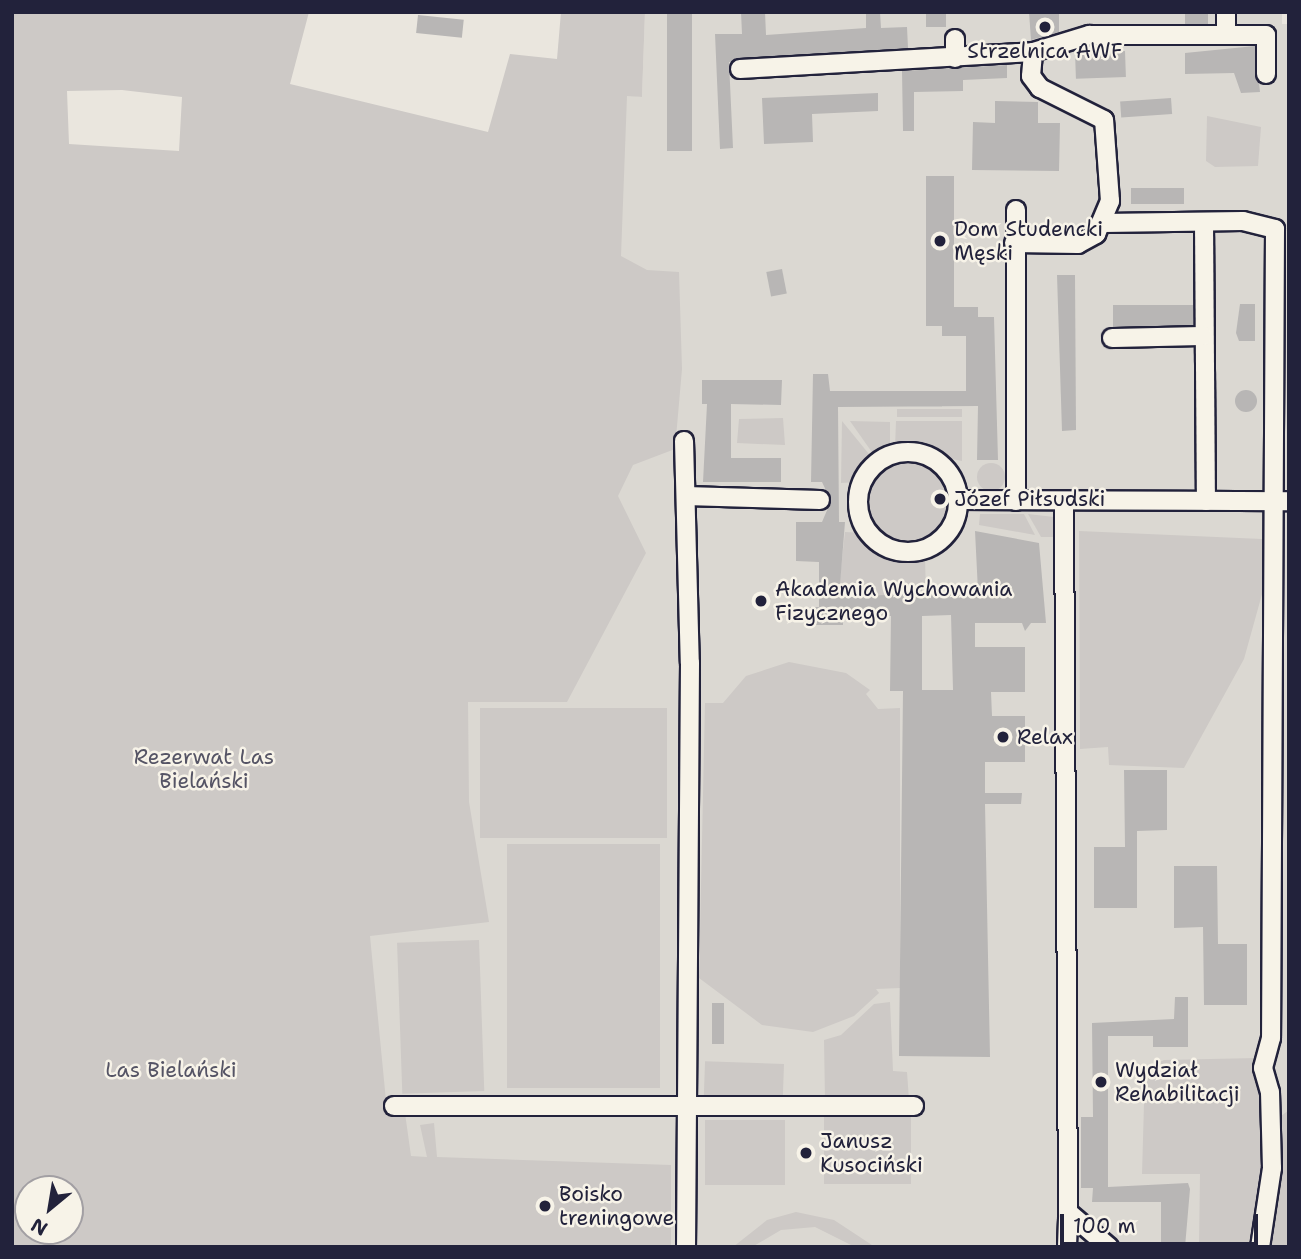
<!DOCTYPE html>
<html>
<head>
<meta charset="utf-8">
<style>
  body { margin:0 }
  #map { position:relative; width:1301px; height:1259px; overflow:hidden; background:#eae6de; font-family:"Shantell Sans",sans-serif }
  div>[style] { position:absolute }
  [style*='--x'] { left:calc(var(--x)*1px); top:calc(var(--y)*1px); width:calc(var(--w)*1px); rotate:calc(var(--a)*1deg) }
  .built>* { inset:0; background:#dbd8d2 }
  .green>* { inset:0; background:#cdc9c6; transform-origin:0 0 }
  .round { border-radius:50% }
  .building>* { inset:0; background:#b8b6b5; transform-origin:0 0 }
  .roads { filter:drop-shadow(2px 0 #22223b) drop-shadow(-2px 0 #22223b) drop-shadow(0 2px #22223b) drop-shadow(0 -2px #22223b) }
  .minor>* { height:18px; margin:-9px; padding:0 9px; transform-origin:9px; border-radius:9px; background:#f7f3e8 }
  .minor>.ring { margin:-9px; padding:0; box-sizing:content-box; background:none; border:18px solid #f7f3e8; border-radius:50% }
  .dots>* { width:19px; height:19px; translate:-50% -50%; box-sizing:border-box; border:4px solid #f7f3e8; border-radius:50% }
  span { translate:-50% -50%; white-space:nowrap; text-align:center; line-height:1.15; -webkit-text-stroke:5px #f7f3e8; paint-order:stroke }
  .poi-label { font-size:21px; color:#22223b }
  .left { translate:0 -50%; text-align:left }
  .park-label { font-size:21px; color:#555465 }
  .frame { position:absolute; inset:0; border:14px solid #22223b; pointer-events:none }
  .north { position:absolute; left:14px; top:1175px; width:70px; height:70px; box-sizing:border-box; background:#f7f3e8; border:2px solid #a29fa3; border-radius:50%; rotate:210deg; font-size:19px; font-weight:700; line-height:28px; text-align:center; color:#22223b }
  .north::after { content:''; display:block; margin:auto; width:24px; height:32px; background:#22223b; clip-path:polygon(50% 0,100% 100%,50% 72%,0 100%) }
  .scale { position:absolute; left:1060px; top:1214px; width:198px; height:32px; box-sizing:border-box; border:4px solid #22223b; border-top:0; padding-left:9px; font-size:21px; line-height:24px; white-space:nowrap; color:#22223b; -webkit-text-stroke:5px #f7f3e8; paint-order:stroke }
</style>
</head>
<body>
<div id="map">
  <div class="built">
    <div style="clip-path:polygon(645px 12px,1282px 12px,1282px 24px,1289px 24px,1289px 1247px,385px 1247px,275px 952px,627px 95px,642px 97px)"></div>
  </div>
  <div class="green">
    <div style="clip-path:polygon(evenodd,12px 12px,309px 12px,290px 84px,488px 132px,510px 54px,557px 59px,561px 12px,645px 12px,642px 97px,627px 96px,621px 256px,647px 270px,679px 272px,682px 369px,675px 449px,633px 465px,618px 496px,646px 553px,567px 702px,468px 702px,469px 802px,489px 922px,370px 936px,387px 1111px,405px 1113px,411px 1156px,427px 1157px,420px 1125px,434px 1123px,437px 1157px,671px 1165px,671px 1247px,12px 1247px,12px 12px,122px 90px,182px 97px,179px 151px,69px 144px,67px 91px,122px 90px,12px 12px,28px 1189px,70px 1189px,70px 1231px,28px 1231px,28px 1189px)"></div>
    <div style="clip-path:polygon(1207px 116px,1261px 127px,1258px 166px,1215px 167px,1206px 161px)"></div>
    <div style="left:897px;top:409px;width:65px;height:8px"></div>
    <div style="clip-path:polygon(783px 418px,785px 445px,737px 443px,739px 419px)"></div>
    <div style="clip-path:polygon(842px 421px,873px 459px,857px 482px,841px 483px)"></div>
    <div style="clip-path:polygon(850px 421px,890px 422px,890px 449px,876px 458px)"></div>
    <div style="clip-path:polygon(962px 421px,962px 461px,895px 448px,896px 421px)"></div>
    <div class="round" style="left:863px;top:458px;width:88px;height:88px"></div>
    <div class="round" style="left:977px;top:463px;width:28px;height:28px"></div>
    <div style="clip-path:polygon(1024px 514px,1035px 535px,979px 525px,980px 514px)"></div>
    <div style="clip-path:polygon(1028px 514px,1054px 517px,1056px 537px,1041px 537px)"></div>
    <div style="clip-path:polygon(1079px 531px,1262px 539px,1264px 587px,1244px 659px,1184px 768px,1109px 765px,1108px 747px,1080px 749px)"></div>
    <div style="clip-path:polygon(845px 532px,863px 533px,893px 555px,925px 556px,926px 596px,838px 596px)"></div>
    <div style="clip-path:polygon(789px 662px,846px 673px,870px 690px,866px 694px,878px 709px,900px 708px,900px 988px,876px 989px,879px 993px,854px 1016px,813px 1032px,762px 1025px,699px 978px,705px 703px,723px 703px,746px 676px)"></div>
    <div style="left:667px;top:708px;width:130px;height:187px;rotate:90deg"></div>
    <div style="left:660px;top:844px;width:244px;height:153px;rotate:90deg"></div>
    <div style="left:479px;top:940px;width:151px;height:82px;rotate:88deg"></div>
    <div style="clip-path:polygon(890px 1002px,893px 1071px,907px 1072px,909px 1100px,825px 1100px,824px 1040px,841px 1035px,874px 1004px)"></div>
    <div style="clip-path:polygon(1257px 1058px,1264px 1174px,1253px 1247px,1199px 1247px,1200px 1174px,1142px 1174px,1145px 1069px,1164px 1060px)"></div>
    <div style="left:784px;top:1064px;width:35px;height:79px;rotate:92deg"></div>
    <div style="clip-path:polygon(1289px 1110px,1289px 1247px,1268px 1247px,1277px 1119px)"></div>
    <div style="left:824px;top:1113px;width:87px;height:71px"></div>
    <div style="left:705px;top:1120px;width:80px;height:65px"></div>
    <div style="clip-path:polygon(796px 1212px,834px 1220px,875px 1247px,855px 1247px,815px 1227px,781px 1230px,752px 1247px,733px 1247px,767px 1220px)"></div>
  </div>
  <div class="building">
    <div style="left:667px;top:12px;width:25px;height:139px"></div>
    <div style="clip-path:polygon(741px 12px,765px 12px,766px 35px,866px 28px,866px 12px,880px 12px,881px 28px,907px 27px,908px 48px,729px 62px,733px 148px,720px 149px,715px 34px,742px 34px)"></div>
    <div style="left:926px;top:12px;width:20px;height:15px"></div>
    <div style="clip-path:polygon(1029px 12px,1059px 12px,1059px 32px,1031px 40px)"></div>
    <div style="left:1185px;top:12px;width:23px;height:12px"></div>
    <div style="left:418px;top:15px;width:46px;height:18px;rotate:6deg"></div>
    <div style="clip-path:polygon(1255px 46px,1260px 92px,1241px 93px,1234px 73px,1185px 74px,1185px 53px)"></div>
    <div style="left:1125px;top:51px;width:26px;height:50px;rotate:88deg"></div>
    <div style="clip-path:polygon(1007px 65px,1007px 78px,963px 80px,963px 91px,914px 92px,914px 131px,903px 131px,902px 71px)"></div>
    <div style="clip-path:polygon(878px 93px,878px 111px,812px 114px,813px 142px,764px 144px,762px 98px)"></div>
    <div style="left:1171px;top:98px;width:16px;height:51px;rotate:86deg"></div>
    <div style="clip-path:polygon(995px 101px,1038px 102px,1038px 123px,1060px 123px,1059px 171px,972px 170px,973px 122px,995px 123px)"></div>
    <div style="clip-path:polygon(evenodd,926px 176px,954px 176px,954px 307px,978px 307px,978px 317px,994px 317px,998px 460px,977px 460px,978px 406px,838px 407px,839px 522px,845px 522px,839px 597px,978px 591px,975px 531px,1039px 543px,1046px 623px,1031px 623px,1025px 631px,1022px 623px,975px 623px,975px 647px,1025px 647px,1025px 692px,991px 692px,992px 716px,1025px 716px,1025px 762px,985px 762px,985px 793px,1022px 793px,1021px 804px,985px 804px,990px 1057px,899px 1056px,903px 691px,890px 691px,891px 616px,843px 616px,843px 625px,810px 625px,810px 607px,819px 607px,819px 562px,796px 561px,796px 522px,822px 522px,831px 501px,822px 482px,811px 482px,813px 374px,828px 374px,830px 391px,966px 391px,966px 336px,942px 336px,942px 326px,926px 326px,926px 176px,951px 615px,953px 690px,922px 690px,922px 616px,951px 615px)"></div>
    <div style="left:1184px;top:188px;width:16px;height:53px;rotate:90deg"></div>
    <div style="left:782px;top:269px;width:25px;height:16px;rotate:79deg"></div>
    <div style="clip-path:polygon(1057px 275px,1075px 275px,1076px 430px,1062px 431px)"></div>
    <div style="clip-path:polygon(1240px 304px,1255px 304px,1255px 341px,1239px 341px,1236px 333px)"></div>
    <div style="left:1113px;top:305px;width:80px;height:22px"></div>
    <div style="clip-path:polygon(702px 380px,782px 380px,781px 405px,731px 404px,731px 458px,781px 458px,781px 482px,703px 482px,707px 404px,702px 404px)"></div>
    <div class="round" style="left:1235px;top:390px;width:22px;height:22px"></div>
    <div style="clip-path:polygon(1124px 770px,1167px 770px,1167px 830px,1137px 831px,1137px 908px,1094px 908px,1094px 847px,1125px 847px)"></div>
    <div style="clip-path:polygon(1174px 866px,1217px 866px,1218px 944px,1247px 944px,1247px 1005px,1204px 1005px,1203px 927px,1174px 928px)"></div>
    <div style="clip-path:polygon(1175px 997px,1188px 997px,1188px 1047px,1153px 1047px,1153px 1036px,1108px 1036px,1108px 1187px,1188px 1183px,1190px 1189px,1185px 1247px,1161px 1247px,1161px 1202px,1092px 1202px,1093px 1188px,1081px 1188px,1081px 1117px,1093px 1117px,1092px 1023px,1174px 1019px)"></div>
    <div style="left:712px;top:1003px;width:12px;height:41px"></div>
  </div>
  <div class="roads">
    <div class="minor">
      <div style="--x:1226;--y:12;--w:22;--a:90"></div>
      <div style="--x:955;--y:39;--w:19;--a:90"></div>
      <div style="--x:740;--y:69;--w:293;--a:-3.3"></div>
      <div style="--x:1204;--y:222;--w:279;--a:89.6"></div>
      <div style="--x:1104;--y:223;--w:139;--a:-0.8"></div>
      <div style="--x:1243;--y:221;--w:33;--a:14"></div>
      <div style="--x:1275;--y:229;--w:809;--a:90.28"></div>
      <div style="--x:1271;--y:1038;--w:31;--a:105"></div>
      <div style="--x:1263;--y:1068;--w:25;--a:74"></div>
      <div style="--x:1270;--y:1092;--w:76;--a:88.5"></div>
      <div style="--x:1272;--y:1168;--w:80;--a:98.6"></div>
      <div style="--x:1014;--y:243;--w:64;--a:0.9"></div>
      <div style="--x:1078;--y:244;--w:21;--a:-29"></div>
      <div style="--x:1096;--y:234;--w:36;--a:-67"></div>
      <div style="--x:1110;--y:201;--w:81;--a:-94.2"></div>
      <div style="--x:1104;--y:120;--w:72;--a:-153.4"></div>
      <div style="--x:1040;--y:88;--w:15;--a:-127"></div>
      <div style="--x:1031;--y:76;--w:24;--a:-85"></div>
      <div style="--x:1033;--y:52;--w:59;--a:-16.9"></div>
      <div style="--x:1089;--y:35;--w:177;--a:0"></div>
      <div style="--x:1266;--y:35;--w:39;--a:90"></div>
      <div style="--x:1112;--y:338;--w:91;--a:-1.3"></div>
      <div style="--x:684;--y:441;--w:222;--a:88.5"></div>
      <div style="--x:690;--y:663;--w:584;--a:90.39"></div>
      <div class="ring" style="left:858px;top:452px;width:82px;height:82px"></div>
      <div style="--x:686;--y:496;--w:134;--a:1.7"></div>
      <div style="--x:959;--y:500;--w:330;--a:0.2"></div>
      <div style="--x:1016;--y:501;--w:291;--a:-90"></div>
      <div style="--x:1064;--y:501;--w:711;--a:89.68"></div>
      <div style="--x:1068;--y:1212;--w:54;--a:40.5"></div>
      <div style="--x:394;--y:1106;--w:520;--a:0"></div>
      <div style="--x:1067;--y:1247;--w:35;--a:-88"></div>
    </div>
  </div>
  <div class="dots">
    <div style="left:1045px;top:27px;background:#22223b"></div>
    <div style="left:940px;top:241px;background:#22223b"></div>
    <div style="left:940px;top:499px;background:#22223b"></div>
    <div style="left:761px;top:601px;background:#22223b"></div>
    <div style="left:1003px;top:737px;background:#22223b"></div>
    <div style="left:1101px;top:1082px;background:#22223b"></div>
    <div style="left:806px;top:1153px;background:#22223b"></div>
    <div style="left:545px;top:1206px;background:#22223b"></div>
  </div>
  <div class="poi-label">
    <span style="left:1045px;top:51px">Strzelnica AWF</span>
    <span class="left" style="left:954px;top:241px">Dom Studencki<br>Męski</span>
    <span class="left" style="left:954px;top:499px">Józef Piłsudski</span>
    <span class="left" style="left:775px;top:601px">Akademia Wychowania<br>Fizycznego</span>
    <span class="left" style="left:1017px;top:737px">Relax</span>
    <span class="left" style="left:1115px;top:1082px">Wydział<br>Rehabilitacji</span>
    <span class="left" style="left:820px;top:1153px">Janusz<br>Kusociński</span>
    <span class="left" style="left:559px;top:1206px">Boisko<br>treningowe</span>
  </div>
  <div class="park-label">
    <span style="left:204px;top:769px">Rezerwat Las<br>Bielański</span>
    <span style="left:171px;top:1070px">Las Bielański</span>
  </div>
  <div class="frame"></div>
  <div class="north">N</div>
  <div class="scale">100 m</div>
</div>
</body>
</html>
